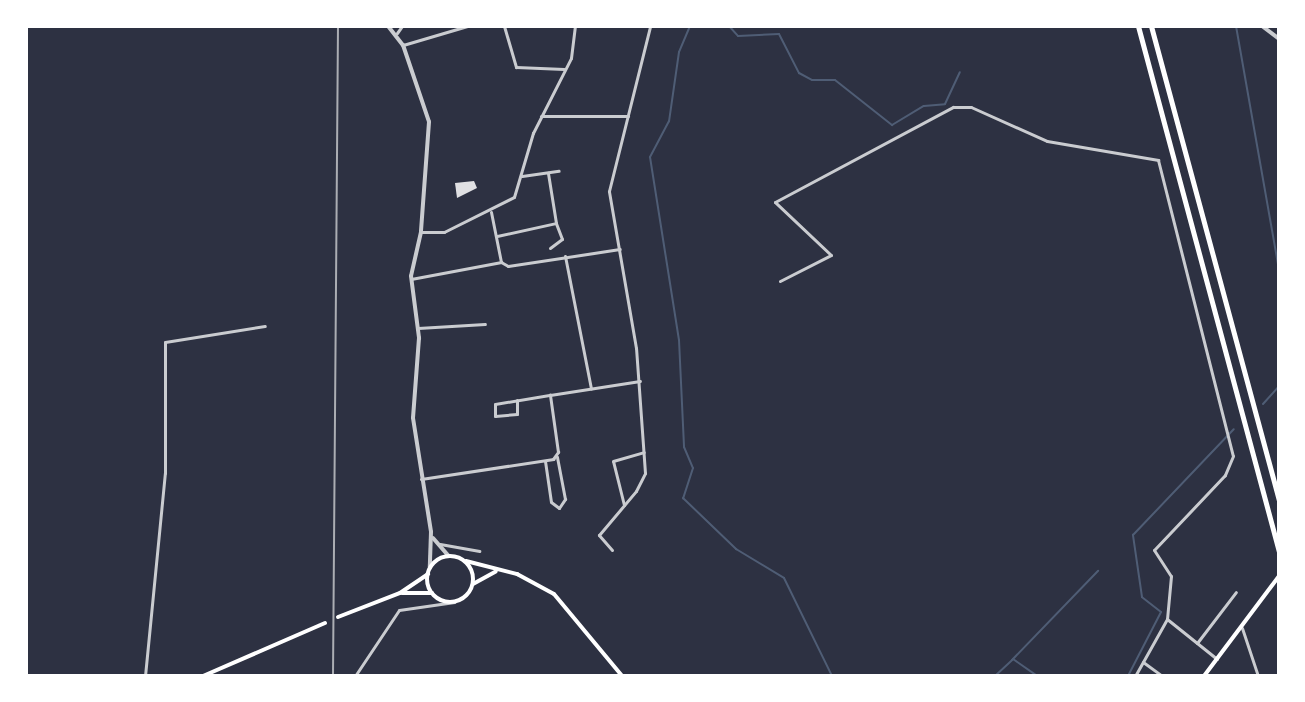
<!DOCTYPE html>
<html>
<head>
<meta charset="utf-8">
<style>
  body { margin:0 }
  #map { position:relative; width:1305px; height:702px; overflow:hidden; background:#2d3142; font-family:"Work Sans",sans-serif }
  div>[style] { position:absolute }
  [style*='--x'] { left:calc(var(--x)*1px); top:calc(var(--y)*1px); width:calc(var(--w)*1px); rotate:calc(var(--a)*1deg) }
  .stream>* { height:2px; margin:-1px; padding:0 1px; transform-origin:1px; border-radius:1px; background:#4f5d75 }
  .building>* { inset:0; background:#e0e0e3 }
  .minor>* { height:3px; margin:-1.5px; padding:0 1.5px; transform-origin:1.5px; border-radius:1.5px; background:#caccd0 }
  .tertiary>* { height:4px; margin:-2px; padding:0 2px; transform-origin:2px; border-radius:2px; background:#caccd0 }
  .secondary>* { height:4px; margin:-2px; padding:0 2px; transform-origin:2px; border-radius:2px; background:#fff }
  .secondary>.ring { margin:-2px; padding:0; box-sizing:content-box; background:none; border:4px solid #fff; border-radius:50% }
  .motorway>* { height:5px; margin:-2.5px; padding:0 2.5px; transform-origin:2.5px; border-radius:2.5px; background:#fff }
  .rail>* { height:2px; margin:-1px; padding:0 1px; transform-origin:1px; border-radius:1px; background:#abadb3 }
  span { translate:-50% -50%; white-space:nowrap; text-align:center; line-height:1.15; -webkit-text-stroke:7px #fff; paint-order:stroke }
  .frame { position:absolute; inset:0; border:28px solid #fff; pointer-events:none }
</style>
</head>
<body>
<div id="map">
  <div class="stream">
    <div style="--x:690;--y:26;--w:28;--a:113"></div>
    <div style="--x:679;--y:52;--w:70;--a:98.2"></div>
    <div style="--x:669;--y:121;--w:41;--a:117.8"></div>
    <div style="--x:650;--y:157;--w:185;--a:81"></div>
    <div style="--x:679;--y:340;--w:107;--a:87.3"></div>
    <div style="--x:684;--y:447;--w:23;--a:67"></div>
    <div style="--x:693;--y:468;--w:32;--a:108"></div>
    <div style="--x:683;--y:498;--w:74;--a:43.9"></div>
    <div style="--x:736;--y:549;--w:56;--a:31.1"></div>
    <div style="--x:784;--y:578;--w:109;--a:63.9"></div>
    <div style="--x:729;--y:26;--w:13;--a:48"></div>
    <div style="--x:738;--y:36;--w:41;--a:-2.8"></div>
    <div style="--x:779;--y:34;--w:44;--a:62.9"></div>
    <div style="--x:799;--y:73;--w:15;--a:28"></div>
    <div style="--x:812;--y:80;--w:23;--a:0"></div>
    <div style="--x:835;--y:80;--w:73;--a:38.3"></div>
    <div style="--x:892;--y:125;--w:37;--a:-31"></div>
    <div style="--x:924;--y:106;--w:21;--a:-5"></div>
    <div style="--x:945;--y:104;--w:35;--a:-65"></div>
    <div style="--x:1236;--y:26;--w:249;--a:80"></div>
    <div style="--x:1263;--y:404;--w:24;--a:-48"></div>
    <div style="--x:1012;--y:660;--w:124;--a:-46"></div>
    <div style="--x:995;--y:676;--w:25;--a:-43"></div>
    <div style="--x:1013;--y:659;--w:29;--a:35"></div>
    <div style="--x:1128;--y:676;--w:72;--a:-62.7"></div>
    <div style="--x:1161;--y:612;--w:24;--a:-142"></div>
    <div style="--x:1142;--y:597;--w:63;--a:-98.3"></div>
    <div style="--x:1133;--y:535;--w:146;--a:-46.4"></div>
  </div>
  <div class="building">
    <div style="clip-path:polygon(474px 181px,477px 188px,457px 198px,455px 183px)"></div>
  </div>
  <div class="minor">
    <div style="--x:504;--y:26;--w:43;--a:73.7"></div>
    <div style="--x:516;--y:67;--w:48;--a:2.4"></div>
    <div style="--x:397;--y:33;--w:9;--a:-54"></div>
    <div style="--x:403;--y:45;--w:67;--a:-16.5"></div>
    <div style="--x:541;--y:116;--w:87;--a:0"></div>
    <div style="--x:522;--y:176;--w:37;--a:-8"></div>
    <div style="--x:491;--y:212;--w:51;--a:78.7"></div>
    <div style="--x:501;--y:262;--w:8;--a:30"></div>
    <div style="--x:508;--y:266;--w:113;--a:-8.6"></div>
    <div style="--x:421;--y:232;--w:23;--a:0"></div>
    <div style="--x:444;--y:232;--w:78;--a:-26.6"></div>
    <div style="--x:514;--y:197;--w:67;--a:-73.5"></div>
    <div style="--x:533;--y:133;--w:84;--a:-63.1"></div>
    <div style="--x:571;--y:58;--w:32;--a:-83"></div>
    <div style="--x:497;--y:236;--w:60;--a:-12.4"></div>
    <div style="--x:556;--y:223;--w:51;--a:-99.1"></div>
    <div style="--x:550;--y:248;--w:15;--a:-37"></div>
    <div style="--x:562;--y:239;--w:17;--a:-111"></div>
    <div style="--x:565;--y:256;--w:135;--a:78.9"></div>
    <div style="--x:411;--y:279;--w:92;--a:-10.7"></div>
    <div style="--x:780;--y:281;--w:57;--a:-27"></div>
    <div style="--x:831;--y:255;--w:77;--a:-136.6"></div>
    <div style="--x:775;--y:202;--w:202;--a:-28.1"></div>
    <div style="--x:953;--y:107;--w:18;--a:0"></div>
    <div style="--x:971;--y:107;--w:83;--a:24.1"></div>
    <div style="--x:1047;--y:141;--w:113;--a:9.7"></div>
    <div style="--x:1158;--y:160;--w:305;--a:75.8"></div>
    <div style="--x:1233;--y:456;--w:21;--a:113"></div>
    <div style="--x:1225;--y:475;--w:103;--a:133.4"></div>
    <div style="--x:1154;--y:550;--w:31;--a:57"></div>
    <div style="--x:1171;--y:576;--w:43;--a:95.3"></div>
    <div style="--x:1167;--y:619;--w:65;--a:119.3"></div>
    <div style="--x:418;--y:328;--w:67;--a:-3.4"></div>
    <div style="--x:517;--y:400;--w:14;--a:90"></div>
    <div style="--x:517;--y:414;--w:22;--a:175"></div>
    <div style="--x:495;--y:416;--w:12;--a:-90"></div>
    <div style="--x:495;--y:404;--w:55;--a:-9.5"></div>
    <div style="--x:545;--y:461;--w:41;--a:81.7"></div>
    <div style="--x:551;--y:502;--w:10;--a:37"></div>
    <div style="--x:559;--y:508;--w:11;--a:-56"></div>
    <div style="--x:565;--y:499;--w:43;--a:-100.8"></div>
    <div style="--x:421;--y:479;--w:134;--a:-8.6"></div>
    <div style="--x:553;--y:459;--w:9;--a:-54"></div>
    <div style="--x:558;--y:452;--w:58;--a:-98"></div>
    <div style="--x:550;--y:395;--w:91;--a:-8.8"></div>
    <div style="--x:624;--y:505;--w:45;--a:-104"></div>
    <div style="--x:613;--y:461;--w:32;--a:-16"></div>
    <div style="--x:440;--y:544;--w:40;--a:10"></div>
    <div style="--x:612;--y:550;--w:20;--a:-131"></div>
    <div style="--x:599;--y:535;--w:57;--a:-49.9"></div>
    <div style="--x:636;--y:491;--w:20;--a:-63"></div>
    <div style="--x:645;--y:473;--w:125;--a:-94.1"></div>
    <div style="--x:636;--y:348;--w:159;--a:-99.8"></div>
    <div style="--x:609;--y:191;--w:170;--a:-76"></div>
    <div style="--x:1167;--y:619;--w:64;--a:38.7"></div>
    <div style="--x:1242;--y:628;--w:51;--a:71.6"></div>
    <div style="--x:1197;--y:643;--w:64;--a:-52.6"></div>
    <div style="--x:1143;--y:662;--w:24;--a:36"></div>
    <div style="--x:145;--y:676;--w:204;--a:-84.4"></div>
    <div style="--x:165;--y:473;--w:131;--a:-90"></div>
    <div style="--x:165;--y:342;--w:101;--a:-9.1"></div>
    <div style="--x:355;--y:676;--w:79;--a:-56.3"></div>
    <div style="--x:399;--y:610;--w:56;--a:-8.3"></div>
  </div>
  <div class="tertiary">
    <div style="--x:388;--y:26;--w:24;--a:52"></div>
    <div style="--x:403;--y:45;--w:81;--a:71.3"></div>
    <div style="--x:429;--y:122;--w:110;--a:94.2"></div>
    <div style="--x:421;--y:232;--w:45;--a:102.8"></div>
    <div style="--x:411;--y:276;--w:63;--a:82.6"></div>
    <div style="--x:419;--y:338;--w:80;--a:94.3"></div>
    <div style="--x:413;--y:418;--w:115;--a:81"></div>
    <div style="--x:431;--y:532;--w:35;--a:92"></div>
    <div style="--x:1262;--y:26;--w:21;--a:37"></div>
    <div style="--x:433;--y:538;--w:23;--a:49"></div>
  </div>
  <div class="secondary">
    <div class="ring" style="left:427px;top:556px;width:42px;height:42px"></div>
    <div style="--x:466;--y:561;--w:53;--a:14.3"></div>
    <div style="--x:517;--y:574;--w:42;--a:28.4"></div>
    <div style="--x:554;--y:594;--w:107;--a:50.3"></div>
    <div style="--x:473;--y:584;--w:26;--a:-29"></div>
    <div style="--x:402;--y:593;--w:30;--a:0"></div>
    <div style="--x:338;--y:617;--w:66;--a:-21.2"></div>
    <div style="--x:400;--y:593;--w:34;--a:-34"></div>
    <div style="--x:203;--y:676;--w:133;--a:-23.5"></div>
    <div style="--x:1204;--y:676;--w:125;--a:-53.1"></div>
  </div>
  <div class="motorway">
    <div style="--x:1138;--y:26;--w:545;--a:74.99"></div>
    <div style="--x:1151;--y:26;--w:493;--a:74.9"></div>
  </div>
  <div class="rail">
    <div style="--x:333;--y:676;--w:650;--a:-89.56"></div>
  </div>
  <div class="frame"></div>
</div>
</body>
</html>
